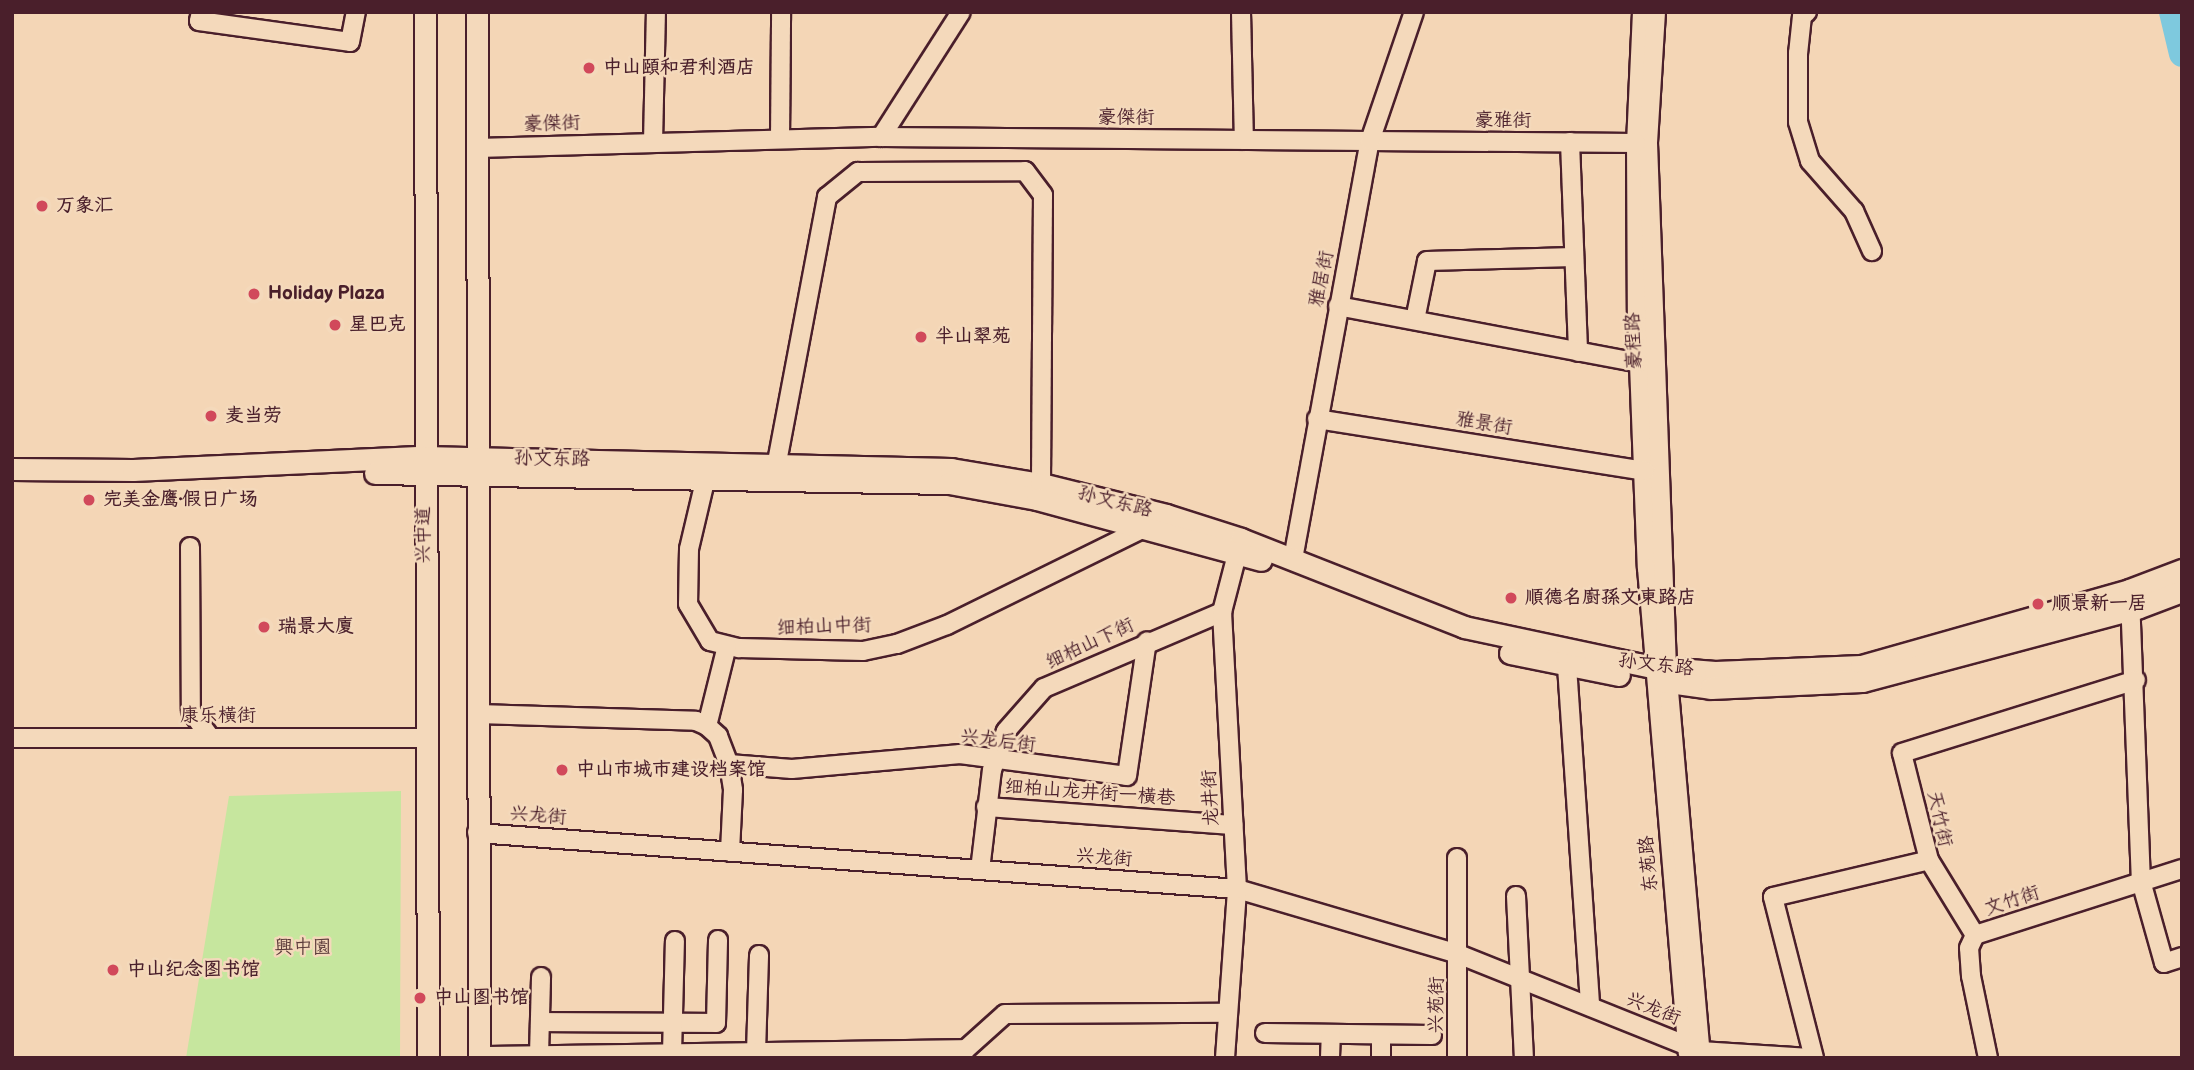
<!DOCTYPE html>
<html>
<head>
<meta charset="utf-8">
<style>
  body { margin:0 }
  #map { position:relative; width:2194px; height:1070px; overflow:hidden; background:#f4d6b6; font-family:"Balsamiq Sans","LXGW WenKai TC",sans-serif }
  div>[style] { position:absolute }
  [style*='--x'] { left:calc(var(--x)*1px); top:calc(var(--y)*1px); width:calc(var(--w)*1px); rotate:calc(var(--a)*1deg) }
  .green>* { inset:0; background:#c6e69e }
  .river>* { height:26px; margin:-13px; padding:0 13px; transform-origin:13px; border-radius:13px; background:#7ec9de }
  .roads { filter:drop-shadow(2px 0 #4a1f2b) drop-shadow(-2px 0 #4a1f2b) drop-shadow(0 2px #4a1f2b) drop-shadow(0 -2px #4a1f2b) }
  .minor>* { height:18px; margin:-9px; padding:0 9px; transform-origin:9px; border-radius:9px; background:#f4d9bb }
  .major>* { height:21px; margin:-10.5px; padding:0 10.5px; transform-origin:10.5px; border-radius:10.5px; background:#f4d9bb }
  .dots>* { width:19px; height:19px; translate:-50% -50%; box-sizing:border-box; border:4px solid #f4d9bb; border-radius:50% }
  span { translate:-50% -50%; white-space:nowrap; text-align:center; line-height:1.15; -webkit-text-stroke:5px #f4d9bb; paint-order:stroke }
  .poi-label { font-size:19px; color:#4a1f2b; font-weight:700 }
  .left { translate:0 -50%; text-align:left }
  .street-label { font-size:19px; color:#4a1f2b }
  .park-label { font-size:19px; color:#5d3d3c }
  .frame { position:absolute; inset:0; border:14px solid #4a1f2b; pointer-events:none }
</style>
</head>
<body>
<div id="map">
  <div class="green">
    <div style="clip-path:polygon(401px 791px,400px 1058px,186px 1058px,229px 796px)"></div>
  </div>
  <div class="river">
    <div style="--x:2172;--y:12;--w:43;--a:76.6"></div>
  </div>
  <div class="roads">
    <div class="minor">
      <div style="--x:201;--y:12;--w:9;--a:103"></div>
      <div style="--x:199;--y:21;--w:152;--a:7.9"></div>
      <div style="--x:350;--y:42;--w:31;--a:-79"></div>
      <div style="--x:1241;--y:12;--w:128;--a:88.7"></div>
      <div style="--x:1642;--y:12;--w:131;--a:92.6"></div>
      <div style="--x:1636;--y:143;--w:169;--a:89.7"></div>
      <div style="--x:1637;--y:312;--w:256;--a:87.8"></div>
      <div style="--x:1647;--y:568;--w:487;--a:85.2"></div>
      <div style="--x:1656;--y:12;--w:131;--a:93.5"></div>
      <div style="--x:1648;--y:143;--w:525;--a:87.93"></div>
      <div style="--x:1667;--y:668;--w:391;--a:85"></div>
      <div style="--x:1807;--y:12;--w:6;--a:141"></div>
      <div style="--x:1802;--y:16;--w:37;--a:96"></div>
      <div style="--x:1798;--y:53;--w:69;--a:90"></div>
      <div style="--x:1798;--y:122;--w:41;--a:72.9"></div>
      <div style="--x:1810;--y:161;--w:67;--a:48.7"></div>
      <div style="--x:1854;--y:211;--w:44;--a:65.8"></div>
      <div style="--x:881;--y:137;--w:148;--a:-57.4"></div>
      <div style="--x:780;--y:139;--w:127;--a:-89.5"></div>
      <div style="--x:653;--y:142;--w:130;--a:-88.7"></div>
      <div style="--x:1570;--y:142;--w:210;--a:87.8"></div>
      <div style="--x:477;--y:148;--w:404;--a:-1.6"></div>
      <div style="--x:881;--y:137;--w:755;--a:0.46"></div>
      <div style="--x:1338;--y:306;--w:306;--a:10.7"></div>
      <div style="--x:1415;--y:320;--w:60;--a:-78.5"></div>
      <div style="--x:1427;--y:261;--w:147;--a:-1.6"></div>
      <div style="--x:1317;--y:419;--w:332;--a:9"></div>
      <div style="--x:777;--y:462;--w:270;--a:-79.3"></div>
      <div style="--x:827;--y:197;--w:40;--a:-39"></div>
      <div style="--x:858;--y:172;--w:167;--a:-0.3"></div>
      <div style="--x:1025;--y:171;--w:30;--a:53"></div>
      <div style="--x:1043;--y:195;--w:289;--a:90.4"></div>
      <div style="--x:706;--y:477;--w:74;--a:103.3"></div>
      <div style="--x:689;--y:549;--w:55;--a:91"></div>
      <div style="--x:688;--y:604;--w:43;--a:59.3"></div>
      <div style="--x:710;--y:641;--w:30;--a:14"></div>
      <div style="--x:739;--y:648;--w:124;--a:1.4"></div>
      <div style="--x:863;--y:651;--w:35;--a:-12"></div>
      <div style="--x:897;--y:644;--w:53;--a:-20.8"></div>
      <div style="--x:947;--y:625;--w:226;--a:-26.2"></div>
      <div style="--x:190;--y:547;--w:164;--a:89.7"></div>
      <div style="--x:191;--y:711;--w:32;--a:54"></div>
      <div style="--x:1293;--y:559;--w:425;--a:-79.6"></div>
      <div style="--x:1370;--y:141;--w:136;--a:-71.2"></div>
      <div style="--x:2130;--y:597;--w:284;--a:87.8"></div>
      <div style="--x:2141;--y:881;--w:85;--a:74.3"></div>
      <div style="--x:2164;--y:963;--w:19;--a:-18"></div>
      <div style="--x:1567;--y:666;--w:341;--a:86.1"></div>
      <div style="--x:478;--y:714;--w:218;--a:1.8"></div>
      <div style="--x:696;--y:721;--w:12;--a:24"></div>
      <div style="--x:707;--y:726;--w:15;--a:42"></div>
      <div style="--x:718;--y:736;--w:30;--a:69"></div>
      <div style="--x:729;--y:764;--w:26;--a:81"></div>
      <div style="--x:733;--y:790;--w:62;--a:92.8"></div>
      <div style="--x:707;--y:726;--w:82;--a:-76"></div>
      <div style="--x:12;--y:738;--w:413;--a:0"></div>
      <div style="--x:729;--y:764;--w:63;--a:4.5"></div>
      <div style="--x:792;--y:769;--w:169;--a:-5.1"></div>
      <div style="--x:960;--y:754;--w:168;--a:7.5"></div>
      <div style="--x:1127;--y:776;--w:136;--a:-81.6"></div>
      <div style="--x:986;--y:807;--w:248;--a:4.2"></div>
      <div style="--x:477;--y:833;--w:762;--a:4.21"></div>
      <div style="--x:1237;--y:889;--w:230;--a:16.4"></div>
      <div style="--x:1458;--y:954;--w:261;--a:21.8"></div>
      <div style="--x:1700;--y:1051;--w:110;--a:3.6"></div>
      <div style="--x:1457;--y:858;--w:200;--a:90"></div>
      <div style="--x:1929;--y:860;--w:88;--a:58.5"></div>
      <div style="--x:980;--y:870;--w:101;--a:-83.2"></div>
      <div style="--x:992;--y:770;--w:41;--a:-70.3"></div>
      <div style="--x:1006;--y:731;--w:57;--a:-48.5"></div>
      <div style="--x:1044;--y:688;--w:194;--a:-23.1"></div>
      <div style="--x:1516;--y:896;--w:162;--a:87.2"></div>
      <div style="--x:540;--y:1022;--w:176;--a:0.3"></div>
      <div style="--x:716;--y:1023;--w:83;--a:-88.6"></div>
      <div style="--x:1265;--y:1033;--w:167;--a:0.7"></div>
      <div style="--x:1381;--y:1036;--w:22;--a:90"></div>
      <div style="--x:756;--y:1052;--w:97;--a:-88.2"></div>
      <div style="--x:672;--y:1053;--w:112;--a:-88.5"></div>
      <div style="--x:539;--y:1055;--w:78;--a:-88.5"></div>
      <div style="--x:479;--y:1056;--w:487;--a:-0.8"></div>
      <div style="--x:966;--y:1049;--w:52;--a:-41.9"></div>
      <div style="--x:1005;--y:1014;--w:223;--a:-0.3"></div>
      <div style="--x:1225;--y:1058;--w:169;--a:-85.9"></div>
      <div style="--x:1237;--y:889;--w:277;--a:-93.1"></div>
      <div style="--x:1222;--y:612;--w:71;--a:-75.4"></div>
      <div style="--x:1330;--y:1058;--w:23;--a:-88"></div>
      <div style="--x:1814;--y:1058;--w:166;--a:-104.3"></div>
      <div style="--x:1773;--y:897;--w:160;--a:-13.3"></div>
      <div style="--x:1929;--y:860;--w:110;--a:-104.2"></div>
      <div style="--x:1902;--y:753;--w:245;--a:-17.3"></div>
      <div style="--x:1988;--y:1058;--w:84;--a:-101.7"></div>
      <div style="--x:1971;--y:976;--w:28;--a:-94"></div>
      <div style="--x:1969;--y:948;--w:14;--a:-65"></div>
      <div style="--x:1975;--y:935;--w:217;--a:-17.7"></div>
    </div>
    <div class="major">
      <div style="--x:425;--y:12;--w:1046;--a:89.84"></div>
      <div style="--x:477;--y:12;--w:1046;--a:89.89"></div>
      <div style="--x:12;--y:469;--w:121;--a:0.5"></div>
      <div style="--x:133;--y:470;--w:290;--a:-2.6"></div>
      <div style="--x:423;--y:457;--w:528;--a:1.3"></div>
      <div style="--x:951;--y:469;--w:91;--a:9.5"></div>
      <div style="--x:1041;--y:484;--w:129;--a:13.9"></div>
      <div style="--x:1166;--y:515;--w:79;--a:17.7"></div>
      <div style="--x:1241;--y:539;--w:240;--a:21.5"></div>
      <div style="--x:1464;--y:627;--w:192;--a:12"></div>
      <div style="--x:1652;--y:667;--w:63;--a:4.5"></div>
      <div style="--x:1715;--y:672;--w:146;--a:-2.4"></div>
      <div style="--x:1861;--y:666;--w:279;--a:-15.8"></div>
      <div style="--x:2129;--y:590;--w:57;--a:-20.7"></div>
      <div style="--x:375;--y:473;--w:574;--a:1"></div>
      <div style="--x:949;--y:483;--w:89;--a:10.3"></div>
      <div style="--x:1037;--y:499;--w:232;--a:15.2"></div>
      <div style="--x:1510;--y:653;--w:111;--a:11.4"></div>
      <div style="--x:1662;--y:681;--w:49;--a:8.1"></div>
      <div style="--x:1711;--y:688;--w:151;--a:-2.7"></div>
      <div style="--x:1862;--y:681;--w:285;--a:-14.9"></div>
      <div style="--x:2137;--y:608;--w:48;--a:-20.7"></div>
    </div>
  </div>
  <div class="dots">
    <div style="left:589px;top:68px;background:#d1495b"></div>
    <div style="left:42px;top:206px;background:#d1495b"></div>
    <div style="left:254px;top:294px;background:#d1495b"></div>
    <div style="left:335px;top:325px;background:#d1495b"></div>
    <div style="left:921px;top:337px;background:#d1495b"></div>
    <div style="left:211px;top:416px;background:#d1495b"></div>
    <div style="left:89px;top:500px;background:#d1495b"></div>
    <div style="left:1511px;top:598px;background:#d1495b"></div>
    <div style="left:2038px;top:604px;background:#d1495b"></div>
    <div style="left:264px;top:627px;background:#d1495b"></div>
    <div style="left:562px;top:770px;background:#d1495b"></div>
    <div style="left:113px;top:970px;background:#d1495b"></div>
    <div style="left:420px;top:998px;background:#d1495b"></div>
  </div>
  <div class="poi-label">
    <span class="left" style="left:603px;top:68px">中山頤和君利酒店</span>
    <span class="left" style="left:56px;top:206px">万象汇</span>
    <span class="left" style="left:268px;top:294px">Holiday Plaza</span>
    <span class="left" style="left:349px;top:325px">星巴克</span>
    <span class="left" style="left:935px;top:337px">半山翠苑</span>
    <span class="left" style="left:225px;top:416px">麦当劳</span>
    <span class="left" style="left:103px;top:500px">完美金鹰·假日广场</span>
    <span class="left" style="left:1525px;top:598px">順德名廚孫文東路店</span>
    <span class="left" style="left:2052px;top:604px">顺景新一居</span>
    <span class="left" style="left:278px;top:627px">瑞景大廈</span>
    <span class="left" style="left:576px;top:770px">中山市城市建设档案馆</span>
    <span class="left" style="left:127px;top:970px">中山纪念图书馆</span>
    <span class="left" style="left:434px;top:998px">中山图书馆</span>
  </div>
  <div class="street-label">
    <span style="left:1126px;top:118px">豪傑街</span>
    <span style="left:1503px;top:121px">豪雅街</span>
    <span style="left:552px;top:124px;rotate:-2deg">豪傑街</span>
    <span style="left:1322px;top:279px;rotate:-79deg">雅居街</span>
    <span style="left:1634px;top:341px;rotate:-92deg">豪程路</span>
    <span style="left:1484px;top:424px;rotate:9deg">雅景街</span>
    <span style="left:552px;top:459px;rotate:1deg">孙文东路</span>
    <span style="left:1115px;top:502px;rotate:14deg">孙文东路</span>
    <span style="left:424px;top:535px;rotate:-90deg">兴中道</span>
    <span style="left:824px;top:627px;rotate:-2deg">细柏山中街</span>
    <span style="left:1090px;top:644px;rotate:-25deg">细柏山下街</span>
    <span style="left:1656px;top:665px;rotate:7deg">孙文东路</span>
    <span style="left:218px;top:716px">康乐横街</span>
    <span style="left:998px;top:741px;rotate:7deg">兴龙后街</span>
    <span style="left:1090px;top:793px;rotate:4deg">细柏山龙井街一横巷</span>
    <span style="left:1211px;top:798px;rotate:-93deg">龙井街</span>
    <span style="left:538px;top:816px;rotate:4deg">兴龙街</span>
    <span style="left:1939px;top:819px;rotate:77deg">天竹街</span>
    <span style="left:1104px;top:858px;rotate:4deg">兴龙街</span>
    <span style="left:1649px;top:864px;rotate:-95deg">东苑路</span>
    <span style="left:2012px;top:901px;rotate:-18deg">文竹街</span>
    <span style="left:1437px;top:1005px;rotate:-89deg">兴苑街</span>
    <span style="left:1653px;top:1009px;rotate:22deg">兴龙街</span>
  </div>
  <div class="park-label">
    <span style="left:303px;top:948px">興中園</span>
  </div>
  <div class="frame"></div>
</div>
</body>
</html>
